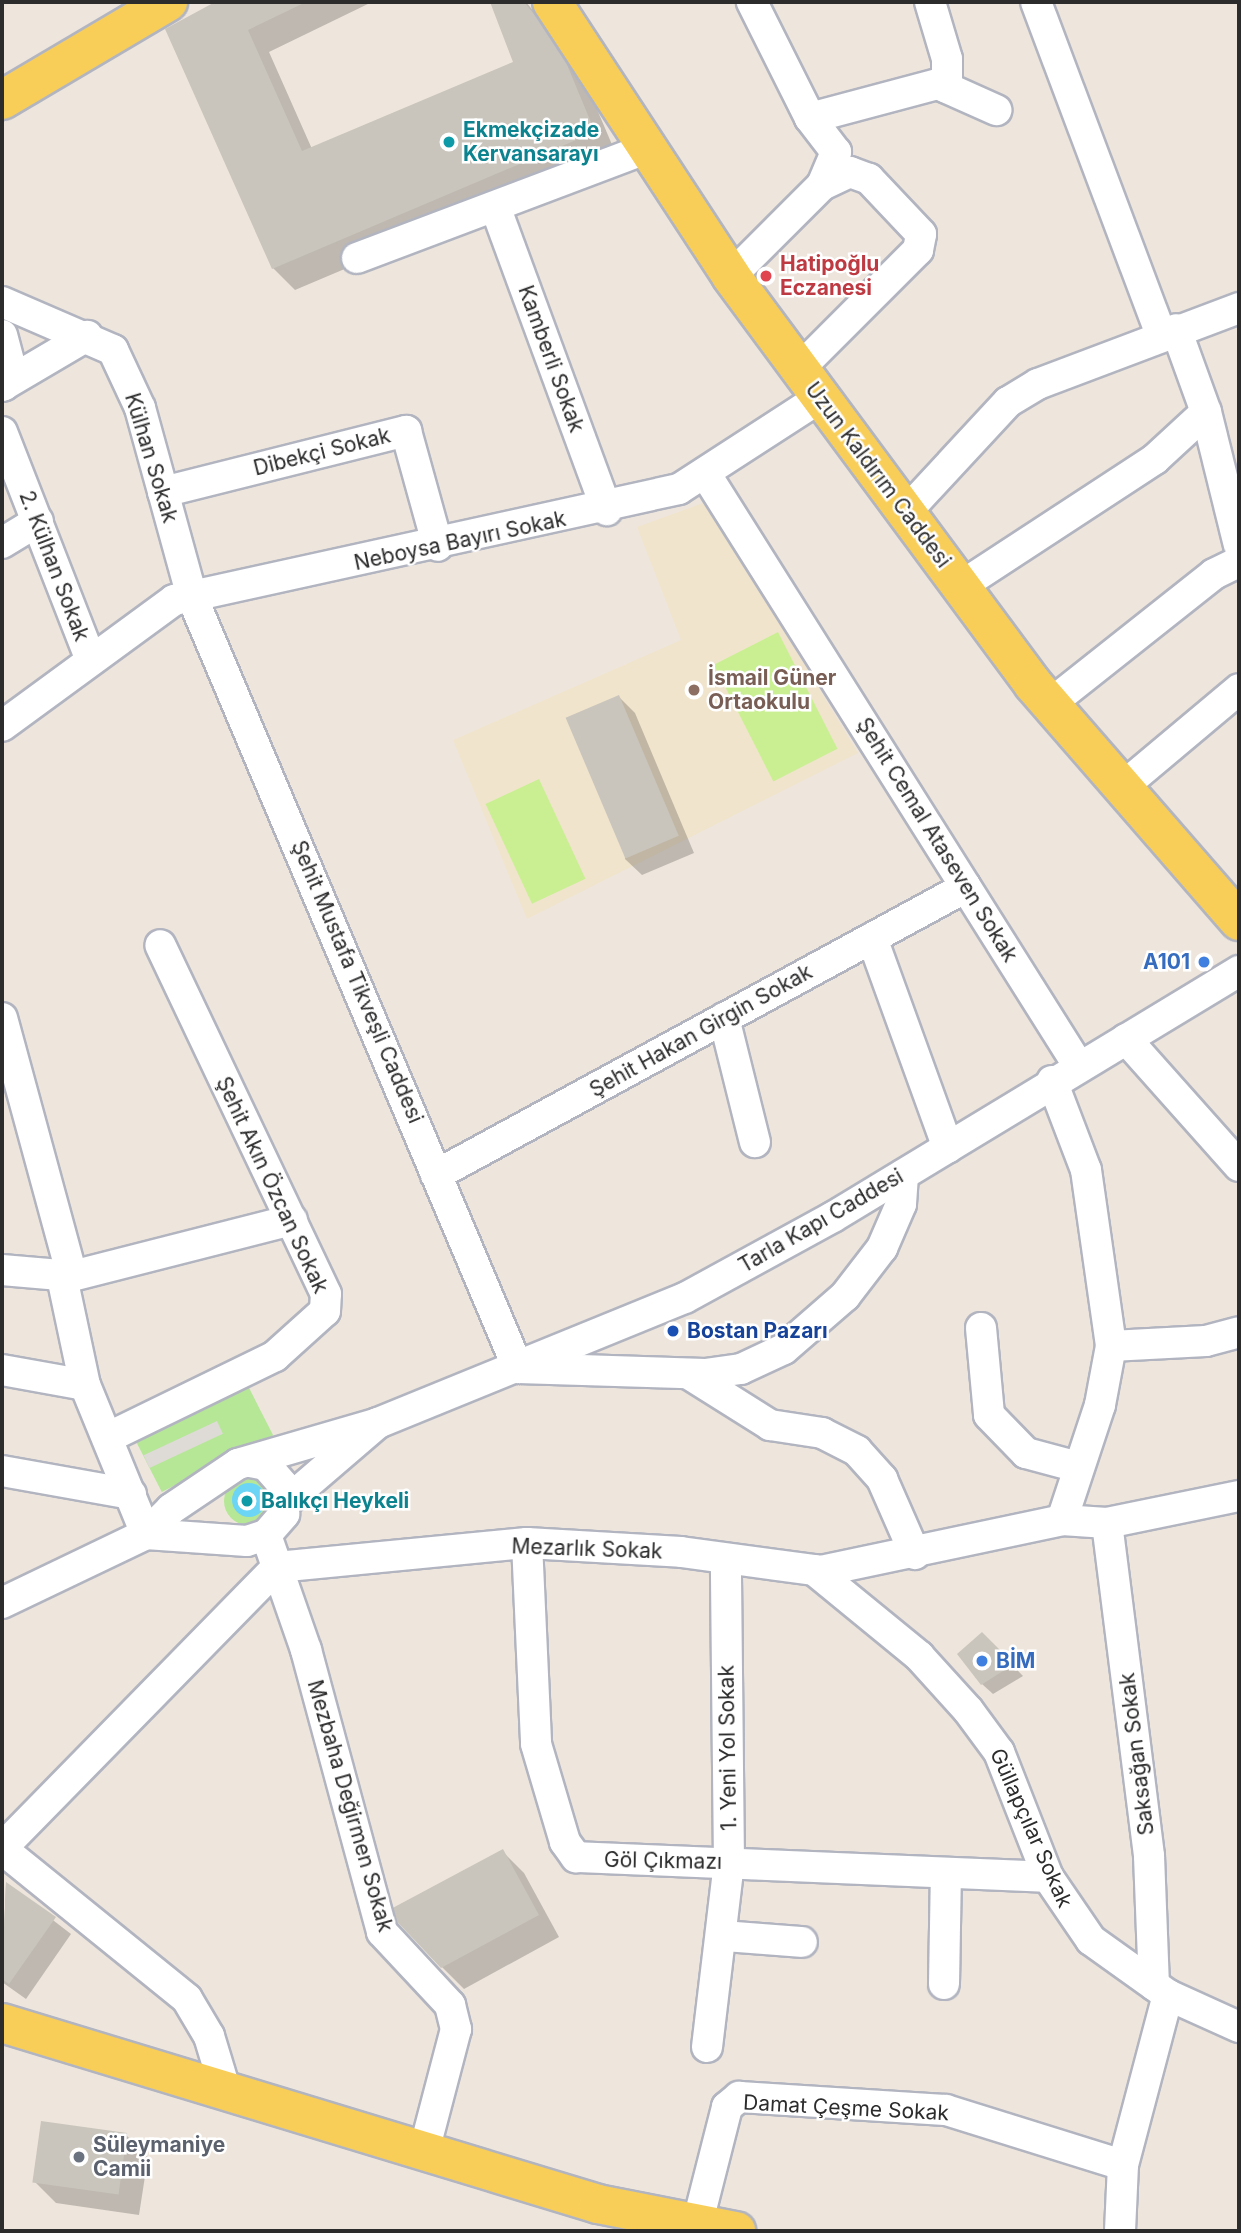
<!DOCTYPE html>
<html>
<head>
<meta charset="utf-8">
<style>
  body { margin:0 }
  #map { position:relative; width:1241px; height:2233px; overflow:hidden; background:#eee6dd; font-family:Inter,sans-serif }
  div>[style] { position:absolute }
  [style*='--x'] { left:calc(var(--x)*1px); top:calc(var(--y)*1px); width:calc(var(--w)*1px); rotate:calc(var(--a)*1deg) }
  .education>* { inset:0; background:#f0e4cc }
  .green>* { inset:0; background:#b5e797; transform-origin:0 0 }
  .round { border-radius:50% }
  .pitch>* { inset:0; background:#caef93; transform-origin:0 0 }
  .plaza>* { inset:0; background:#dedad5; transform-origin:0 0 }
  .water>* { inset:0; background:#6cd4f5 }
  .shadow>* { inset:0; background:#0003 }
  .building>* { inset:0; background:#c9c5bc; transform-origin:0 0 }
  .roads { filter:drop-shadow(2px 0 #b2b5c0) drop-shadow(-2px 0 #b2b5c0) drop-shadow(0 2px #b2b5c0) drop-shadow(0 -2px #b2b5c0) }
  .minor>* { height:30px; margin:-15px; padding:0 15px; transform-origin:15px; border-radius:15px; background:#fff }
  .major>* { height:38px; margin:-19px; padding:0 19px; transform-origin:19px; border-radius:19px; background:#f8ce59 }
  .dots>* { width:19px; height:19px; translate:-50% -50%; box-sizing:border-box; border:4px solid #fff; border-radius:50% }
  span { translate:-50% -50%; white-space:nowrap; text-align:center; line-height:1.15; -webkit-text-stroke:5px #fff; paint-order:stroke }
  .culture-label { font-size:21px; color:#0d838f; font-weight:700 }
  .left { translate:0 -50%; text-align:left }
  .health-label { font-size:21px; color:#be3a42; font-weight:700 }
  .street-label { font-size:21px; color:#2c2c2c }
  .education-label { font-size:21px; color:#785e54; font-weight:700 }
  .shop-label { font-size:21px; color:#366cbe; font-weight:700 }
  .right { translate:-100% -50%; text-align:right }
  .transit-label { font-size:21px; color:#164399; font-weight:700 }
  .worship-label { font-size:21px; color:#5b616d; font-weight:700 }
  .frame { position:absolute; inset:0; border:4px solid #2c2c2c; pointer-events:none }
</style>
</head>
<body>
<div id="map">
  <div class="education">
    <div style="clip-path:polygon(706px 502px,858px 753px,527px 919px,453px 740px,681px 640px,637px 527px)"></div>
  </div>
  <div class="green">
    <div style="left:245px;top:1380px;width:62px;height:125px;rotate:63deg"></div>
    <div class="round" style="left:224px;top:1477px;width:48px;height:48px"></div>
  </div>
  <div class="pitch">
    <div style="left:778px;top:632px;width:131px;height:72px;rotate:63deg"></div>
    <div style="left:539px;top:779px;width:110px;height:59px;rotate:65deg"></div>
  </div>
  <div class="plaza">
    <div style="left:217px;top:1421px;width:14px;height:81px;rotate:65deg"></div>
  </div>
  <div class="water">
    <div class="round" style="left:232px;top:1483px;width:34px;height:34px"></div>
  </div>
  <div class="shadow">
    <div style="clip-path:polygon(219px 2px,372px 2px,269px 52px,312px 149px,515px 63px,492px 2px,526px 2px,579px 67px,616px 154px,295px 290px,273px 268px,167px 30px)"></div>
    <div style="clip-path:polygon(619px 697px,635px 713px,694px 853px,642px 875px,625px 859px)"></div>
    <div style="clip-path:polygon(982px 1634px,1023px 1676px,993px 1694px,982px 1684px)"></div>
    <div style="clip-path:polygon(502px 1851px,524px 1873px,559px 1937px,464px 1989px,442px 1967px)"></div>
    <div style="clip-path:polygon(6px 1884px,71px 1934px,26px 1999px,2px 1982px)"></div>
    <div style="clip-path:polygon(126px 2135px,148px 2157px,139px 2215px,56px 2203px,34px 2181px)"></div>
  </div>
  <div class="building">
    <div style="clip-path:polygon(215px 2px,306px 2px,248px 30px,302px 151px,513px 62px,490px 2px,524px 2px,558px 43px,595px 132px,272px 269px,165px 29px)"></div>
    <div style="left:619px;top:695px;width:153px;height:58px;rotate:67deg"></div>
    <div style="clip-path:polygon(982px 1632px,1014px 1664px,981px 1685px,957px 1654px)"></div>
    <div style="clip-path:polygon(503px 1849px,539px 1915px,441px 1968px,387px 1911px)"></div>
    <div style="clip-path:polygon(6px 1882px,56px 1917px,9px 1984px,2px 1979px)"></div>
    <div style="left:41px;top:2121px;width:87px;height:62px;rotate:8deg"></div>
  </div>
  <div class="roads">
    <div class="minor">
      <div style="--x:930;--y:2;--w:59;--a:73.4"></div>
      <div style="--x:947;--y:59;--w:29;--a:90"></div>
      <div style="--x:1036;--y:2;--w:356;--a:69.4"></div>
      <div style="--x:810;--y:118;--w:132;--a:-14.9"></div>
      <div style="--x:938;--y:84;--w:64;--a:24.1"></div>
      <div style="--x:496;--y:209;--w:321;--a:69.8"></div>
      <div style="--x:357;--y:258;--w:309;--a:-20.7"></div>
      <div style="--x:731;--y:276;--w:129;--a:-45"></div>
      <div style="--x:822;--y:185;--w:36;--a:-67"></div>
      <div style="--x:836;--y:152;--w:43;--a:-127.4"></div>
      <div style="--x:810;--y:118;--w:130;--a:-116.6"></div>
      <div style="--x:2;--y:302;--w:121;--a:23.4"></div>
      <div style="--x:113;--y:350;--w:64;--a:65"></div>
      <div style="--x:140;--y:408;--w:196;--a:74.6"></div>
      <div style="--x:192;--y:597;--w:837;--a:67.08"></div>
      <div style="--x:518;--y:1368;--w:187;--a:1.8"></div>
      <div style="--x:705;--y:1374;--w:36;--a:-8"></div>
      <div style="--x:741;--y:1369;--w:47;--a:-24.9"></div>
      <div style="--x:784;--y:1349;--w:81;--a:-41"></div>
      <div style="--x:845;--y:1296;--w:61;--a:-52.4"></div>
      <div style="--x:882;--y:1248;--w:48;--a:-66.6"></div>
      <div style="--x:901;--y:1204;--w:29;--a:-86"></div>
      <div style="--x:2;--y:335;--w:28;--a:75"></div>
      <div style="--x:9;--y:362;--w:24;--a:102"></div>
      <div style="--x:800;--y:368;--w:167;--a:-45"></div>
      <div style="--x:918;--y:250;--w:16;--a:-79"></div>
      <div style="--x:921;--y:234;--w:76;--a:-133.4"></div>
      <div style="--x:869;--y:179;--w:20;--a:-160"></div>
      <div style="--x:850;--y:172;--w:31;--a:155"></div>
      <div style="--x:2;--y:386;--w:99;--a:-30.5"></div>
      <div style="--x:1206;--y:412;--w:137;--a:76.1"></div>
      <div style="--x:2;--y:432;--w:245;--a:68.7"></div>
      <div style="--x:705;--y:473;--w:700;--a:57.79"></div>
      <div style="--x:163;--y:492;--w:251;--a:-14.1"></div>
      <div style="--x:406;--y:431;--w:119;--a:74.5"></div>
      <div style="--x:906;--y:512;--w:150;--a:-47.2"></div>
      <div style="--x:1008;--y:402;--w:35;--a:-31"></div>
      <div style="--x:1038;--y:384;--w:215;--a:-20.7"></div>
      <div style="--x:2;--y:543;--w:42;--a:-31.4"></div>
      <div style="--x:961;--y:586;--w:232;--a:-33.2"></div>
      <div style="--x:1155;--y:459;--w:69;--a:-42.7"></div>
      <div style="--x:1206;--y:412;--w:88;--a:-109.9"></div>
      <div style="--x:1050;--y:704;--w:209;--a:-38.4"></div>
      <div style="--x:1214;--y:574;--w:28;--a:-26"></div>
      <div style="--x:2;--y:726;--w:213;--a:-36.2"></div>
      <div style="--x:174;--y:600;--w:517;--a:-12.4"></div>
      <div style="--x:679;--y:489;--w:169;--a:-32.9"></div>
      <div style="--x:1120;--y:789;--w:155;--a:-40"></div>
      <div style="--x:872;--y:938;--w:223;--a:70.1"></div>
      <div style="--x:2;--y:1018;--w:267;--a:74.8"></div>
      <div style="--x:724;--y:1018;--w:128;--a:76"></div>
      <div style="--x:1126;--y:1039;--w:170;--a:48.3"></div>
      <div style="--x:1052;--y:1081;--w:95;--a:69.1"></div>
      <div style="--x:1086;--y:1170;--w:178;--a:81.9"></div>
      <div style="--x:1111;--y:1346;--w:60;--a:100.6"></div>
      <div style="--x:1100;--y:1405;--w:121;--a:108.3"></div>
      <div style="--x:436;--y:1175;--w:603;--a:-28.52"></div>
      <div style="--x:2;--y:1270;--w:70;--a:4.9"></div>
      <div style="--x:72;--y:1276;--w:227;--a:-14.3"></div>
      <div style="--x:62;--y:1277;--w:110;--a:78"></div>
      <div style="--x:85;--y:1385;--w:161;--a:67.7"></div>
      <div style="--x:981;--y:1328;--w:87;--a:84.7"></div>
      <div style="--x:989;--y:1415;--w:53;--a:45.8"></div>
      <div style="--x:1026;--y:1453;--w:54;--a:15.1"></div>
      <div style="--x:1111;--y:1346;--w:95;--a:-3"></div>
      <div style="--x:1206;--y:1341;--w:34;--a:-15"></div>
      <div style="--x:2;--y:1370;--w:84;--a:10.2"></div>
      <div style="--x:689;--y:1374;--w:96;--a:32.2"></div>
      <div style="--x:770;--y:1425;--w:53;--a:8.7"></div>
      <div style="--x:822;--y:1433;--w:39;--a:27"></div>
      <div style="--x:857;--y:1451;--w:38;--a:48"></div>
      <div style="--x:882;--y:1479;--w:82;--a:66.3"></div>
      <div style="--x:109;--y:1437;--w:185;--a:-26"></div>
      <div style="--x:275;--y:1356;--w:67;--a:-42"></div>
      <div style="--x:325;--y:1311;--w:17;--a:-87"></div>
      <div style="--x:326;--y:1294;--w:386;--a:-115.4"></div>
      <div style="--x:2;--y:1471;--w:131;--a:10.1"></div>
      <div style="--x:286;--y:1502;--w:121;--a:-40.7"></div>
      <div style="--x:1107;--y:1523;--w:336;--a:82.8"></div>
      <div style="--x:1149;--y:1856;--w:129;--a:87.8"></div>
      <div style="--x:146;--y:1534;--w:35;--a:-45"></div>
      <div style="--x:171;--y:1509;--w:81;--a:-33.9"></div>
      <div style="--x:238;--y:1464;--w:146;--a:-16.3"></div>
      <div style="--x:378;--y:1423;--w:331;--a:-22.2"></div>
      <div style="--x:685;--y:1298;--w:169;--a:-28.7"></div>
      <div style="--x:833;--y:1217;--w:475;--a:-31.2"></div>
      <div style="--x:266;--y:1535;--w:122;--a:70.8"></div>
      <div style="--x:306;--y:1650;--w:292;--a:74.9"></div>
      <div style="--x:382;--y:1932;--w:100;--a:47"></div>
      <div style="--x:450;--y:2005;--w:25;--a:76"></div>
      <div style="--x:456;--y:2029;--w:126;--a:104.7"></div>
      <div style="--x:527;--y:1543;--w:201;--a:87.4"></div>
      <div style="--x:536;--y:1744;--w:102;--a:73.5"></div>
      <div style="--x:565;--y:1842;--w:19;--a:54"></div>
      <div style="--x:576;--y:1857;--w:472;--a:2.4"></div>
      <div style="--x:814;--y:1570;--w:136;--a:39.3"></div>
      <div style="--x:919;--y:1656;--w:73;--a:47.8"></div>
      <div style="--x:968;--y:1710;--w:52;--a:53.6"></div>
      <div style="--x:999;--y:1752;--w:134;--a:68.6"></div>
      <div style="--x:1048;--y:1877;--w:76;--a:55.7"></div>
      <div style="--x:1091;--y:1940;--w:95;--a:35.5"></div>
      <div style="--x:1168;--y:1995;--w:78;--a:24.3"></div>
      <div style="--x:2;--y:1603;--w:160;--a:-25.6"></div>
      <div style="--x:146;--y:1534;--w:101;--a:4"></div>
      <div style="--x:247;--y:1541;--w:20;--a:-18"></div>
      <div style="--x:266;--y:1535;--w:28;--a:-49"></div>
      <div style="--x:284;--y:1514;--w:28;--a:-90"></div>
      <div style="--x:284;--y:1486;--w:28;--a:-131"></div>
      <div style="--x:266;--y:1465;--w:16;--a:-169"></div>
      <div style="--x:2;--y:1848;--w:393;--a:-45.6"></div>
      <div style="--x:277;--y:1567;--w:251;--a:-5.5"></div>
      <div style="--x:527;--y:1543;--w:154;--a:3.3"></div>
      <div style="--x:681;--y:1552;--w:141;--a:7.7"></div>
      <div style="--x:821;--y:1571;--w:246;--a:-11.9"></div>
      <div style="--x:1062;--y:1520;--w:45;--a:3.8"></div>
      <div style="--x:1107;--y:1523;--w:135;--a:-11.6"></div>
      <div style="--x:2;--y:1849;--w:238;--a:39"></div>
      <div style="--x:187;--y:1999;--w:43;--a:59.3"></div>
      <div style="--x:209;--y:2036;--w:55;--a:73.2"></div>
      <div style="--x:724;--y:1936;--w:78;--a:4.4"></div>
      <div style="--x:944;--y:1984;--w:111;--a:-89"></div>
      <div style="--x:707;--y:2047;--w:185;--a:-83.2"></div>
      <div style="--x:729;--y:1863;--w:304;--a:-90.6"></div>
      <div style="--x:697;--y:2225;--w:122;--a:-75.7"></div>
      <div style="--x:727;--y:2107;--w:16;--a:-40"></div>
      <div style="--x:739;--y:2097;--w:207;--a:3.6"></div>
      <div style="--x:946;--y:2110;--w:185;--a:17.3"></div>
      <div style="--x:1120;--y:2231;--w:66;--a:-87.4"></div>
      <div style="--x:1123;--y:2165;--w:176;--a:-75.2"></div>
    </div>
    <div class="major">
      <div style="--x:552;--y:2;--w:327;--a:56.8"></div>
      <div style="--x:731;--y:276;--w:508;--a:53.49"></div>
      <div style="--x:1033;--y:684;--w:314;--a:49"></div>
      <div style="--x:2;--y:100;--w:193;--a:-30.6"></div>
      <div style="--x:2;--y:2023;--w:623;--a:16.89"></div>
      <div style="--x:598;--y:2204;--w:141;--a:11.1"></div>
    </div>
  </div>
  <div class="dots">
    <div style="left:449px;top:142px;background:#0f9aa8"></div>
    <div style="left:766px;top:276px;background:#e0444e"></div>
    <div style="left:694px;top:690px;background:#8d6e63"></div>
    <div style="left:1204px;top:962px;background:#3f7fe0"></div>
    <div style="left:673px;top:1331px;background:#1a4fb4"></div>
    <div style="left:247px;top:1501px;background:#0f9aa8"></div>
    <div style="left:982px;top:1661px;background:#3f7fe0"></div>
    <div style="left:79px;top:2157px;background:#6b7280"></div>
  </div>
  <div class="culture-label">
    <span class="left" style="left:463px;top:142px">Ekmekçizade<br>Kervansarayı</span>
    <span class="left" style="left:261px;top:1501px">Balıkçı Heykeli</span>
  </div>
  <div class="health-label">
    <span class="left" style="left:780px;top:276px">Hatipoğlu<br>Eczanesi</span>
  </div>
  <div class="street-label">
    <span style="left:551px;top:359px;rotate:70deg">Kamberli Sokak</span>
    <span style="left:322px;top:452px;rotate:-14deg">Dibekçi Sokak</span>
    <span style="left:151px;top:458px;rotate:73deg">Külhan Sokak</span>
    <span style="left:878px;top:475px;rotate:53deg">Uzun Kaldırım Caddesi</span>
    <span style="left:460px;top:541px;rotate:-12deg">Neboysa Bayırı Sokak</span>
    <span style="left:54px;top:566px;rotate:69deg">2. Külhan Sokak</span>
    <span style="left:937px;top:840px;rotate:58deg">Şehit Cemal Ataseven Sokak</span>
    <span style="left:357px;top:982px;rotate:67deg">Şehit Mustafa Tikveşli Caddesi</span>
    <span style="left:701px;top:1031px;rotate:-29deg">Şehit Hakan Girgin Sokak</span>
    <span style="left:272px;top:1185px;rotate:65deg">Şehit Akın Özcan Sokak</span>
    <span style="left:821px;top:1221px;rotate:-30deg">Tarla Kapı Caddesi</span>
    <span style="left:587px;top:1549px;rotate:2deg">Mezarlık Sokak</span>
    <span style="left:728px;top:1748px;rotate:-91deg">1. Yeni Yol Sokak</span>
    <span style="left:1137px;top:1754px;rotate:-97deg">Saksağan Sokak</span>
    <span style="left:350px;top:1806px;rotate:74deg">Mezbaha Değirmen Sokak</span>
    <span style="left:1031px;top:1828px;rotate:66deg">Güllapçılar Sokak</span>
    <span style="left:663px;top:1861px;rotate:1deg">Göl Çıkmazı</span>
    <span style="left:846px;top:2108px;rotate:3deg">Damat Çeşme Sokak</span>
  </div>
  <div class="education-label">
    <span class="left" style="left:708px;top:690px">İsmail Güner<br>Ortaokulu</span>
  </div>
  <div class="shop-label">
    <span class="right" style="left:1190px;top:962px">A101</span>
    <span class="left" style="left:996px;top:1661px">BİM</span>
  </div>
  <div class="transit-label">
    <span class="left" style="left:687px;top:1331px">Bostan Pazarı</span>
  </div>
  <div class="worship-label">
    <span class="left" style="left:93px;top:2157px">Süleymaniye<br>Camii</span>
  </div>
  <div class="frame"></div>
</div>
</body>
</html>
